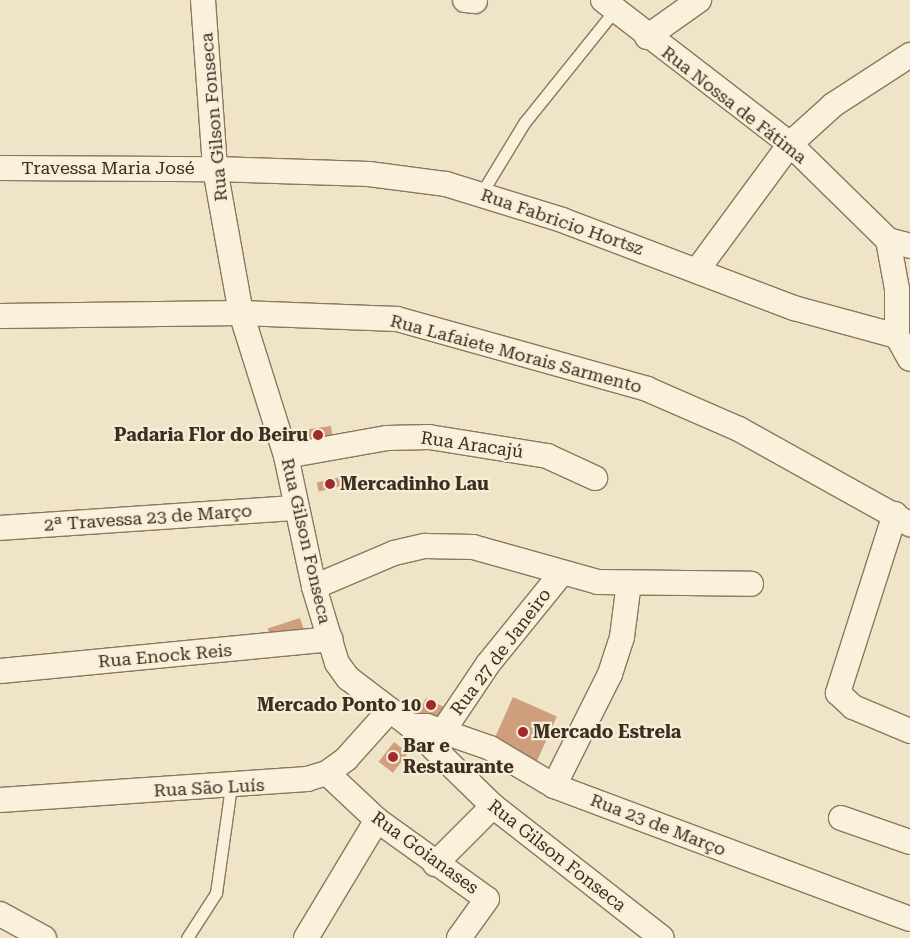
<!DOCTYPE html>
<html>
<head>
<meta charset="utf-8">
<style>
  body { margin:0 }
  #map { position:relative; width:910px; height:938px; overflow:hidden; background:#f0e4c8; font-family:"Roboto Serif",serif }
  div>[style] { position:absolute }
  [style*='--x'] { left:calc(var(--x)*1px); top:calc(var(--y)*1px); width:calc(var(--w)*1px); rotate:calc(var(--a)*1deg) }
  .building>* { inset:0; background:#cf9f7d; transform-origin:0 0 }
  .roads { filter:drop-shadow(1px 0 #8d765c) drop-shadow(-1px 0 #8d765c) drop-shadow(0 1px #8d765c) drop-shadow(0 -1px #8d765c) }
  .service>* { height:11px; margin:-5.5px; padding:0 5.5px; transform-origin:5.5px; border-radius:5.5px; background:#faf1dc }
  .minor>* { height:24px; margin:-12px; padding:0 12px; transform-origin:12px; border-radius:12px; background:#faf1dc }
  .dots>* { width:14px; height:14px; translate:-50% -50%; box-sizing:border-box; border:2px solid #f7eed8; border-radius:50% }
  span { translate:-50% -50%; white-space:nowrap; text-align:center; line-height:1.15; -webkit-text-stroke:4.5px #f7eed8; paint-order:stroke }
  .street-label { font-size:18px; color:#3d2e20 }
  .poi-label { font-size:18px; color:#3d2e20; font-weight:700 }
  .right { translate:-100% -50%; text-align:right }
  .left { translate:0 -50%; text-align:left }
</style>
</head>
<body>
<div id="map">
  <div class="building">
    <div style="left:331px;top:426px;width:14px;height:29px;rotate:82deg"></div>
    <div style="left:341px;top:477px;width:9px;height:25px;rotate:77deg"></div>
    <div style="left:300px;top:618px;width:19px;height:34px;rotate:72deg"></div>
    <div style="left:513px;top:697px;width:48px;height:56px;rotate:24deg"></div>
    <div style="clip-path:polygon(426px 698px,454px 712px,439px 726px,417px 715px)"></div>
    <div style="left:394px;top:742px;width:18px;height:25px;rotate:38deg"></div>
  </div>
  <div class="roads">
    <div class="service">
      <div style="--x:481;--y:194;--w:83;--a:-58.8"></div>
      <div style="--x:524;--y:123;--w:145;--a:-51.2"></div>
      <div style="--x:187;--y:938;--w:54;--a:-57.2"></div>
      <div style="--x:216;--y:893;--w:108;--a:-82"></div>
    </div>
    <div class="minor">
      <div style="--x:203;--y:0;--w:169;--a:85.9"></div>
      <div style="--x:215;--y:169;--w:146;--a:79.8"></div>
      <div style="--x:241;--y:313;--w:150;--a:72.5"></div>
      <div style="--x:286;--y:456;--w:134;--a:77.9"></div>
      <div style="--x:314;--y:587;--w:79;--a:73.2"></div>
      <div style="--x:337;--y:663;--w:19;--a:54"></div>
      <div style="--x:348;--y:678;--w:79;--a:37.3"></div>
      <div style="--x:411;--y:726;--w:115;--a:44.3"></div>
      <div style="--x:493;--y:806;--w:214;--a:38"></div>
      <div style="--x:465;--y:0;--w:10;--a:6"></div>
      <div style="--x:603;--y:0;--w:236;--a:37.6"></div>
      <div style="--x:790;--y:144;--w:137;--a:44.4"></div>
      <div style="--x:888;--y:240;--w:23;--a:15"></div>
      <div style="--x:647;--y:37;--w:64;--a:-35.4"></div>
      <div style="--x:0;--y:168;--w:215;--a:0.3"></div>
      <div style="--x:215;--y:169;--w:154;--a:1.9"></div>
      <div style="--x:369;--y:174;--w:78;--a:7.4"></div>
      <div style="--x:446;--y:184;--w:121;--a:17.2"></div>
      <div style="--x:562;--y:220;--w:248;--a:20.8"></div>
      <div style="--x:794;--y:308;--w:107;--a:15.2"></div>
      <div style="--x:888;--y:240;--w:50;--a:79.6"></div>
      <div style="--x:897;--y:289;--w:47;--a:90"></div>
      <div style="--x:897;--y:336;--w:26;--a:61"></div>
      <div style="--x:698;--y:269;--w:155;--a:-53.6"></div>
      <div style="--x:790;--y:144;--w:58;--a:-42.2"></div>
      <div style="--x:833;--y:105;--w:92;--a:-33"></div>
      <div style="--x:0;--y:316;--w:241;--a:-0.7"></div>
      <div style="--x:241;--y:313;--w:156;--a:2.2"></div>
      <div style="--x:397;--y:319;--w:260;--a:15.6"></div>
      <div style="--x:647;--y:389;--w:100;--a:23.5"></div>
      <div style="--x:739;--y:429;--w:196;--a:29.1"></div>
      <div style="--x:286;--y:456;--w:103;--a:-10.1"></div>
      <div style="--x:387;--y:438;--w:42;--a:-1.4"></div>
      <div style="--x:429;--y:437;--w:120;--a:9.1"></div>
      <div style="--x:547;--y:456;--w:53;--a:24.6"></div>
      <div style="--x:895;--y:514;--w:188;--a:107.7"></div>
      <div style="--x:838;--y:693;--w:21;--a:43"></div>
      <div style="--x:853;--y:707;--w:62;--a:22.8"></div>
      <div style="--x:0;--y:528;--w:297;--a:-3.9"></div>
      <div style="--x:314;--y:587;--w:87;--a:-23"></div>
      <div style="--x:394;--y:553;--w:32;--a:-13"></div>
      <div style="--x:425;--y:546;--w:48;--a:1.2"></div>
      <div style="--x:473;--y:547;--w:130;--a:15.6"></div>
      <div style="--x:598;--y:582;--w:153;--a:0.7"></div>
      <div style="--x:0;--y:671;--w:332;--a:-5.5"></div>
      <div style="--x:411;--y:726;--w:16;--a:0"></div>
      <div style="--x:427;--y:726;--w:67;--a:19.2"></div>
      <div style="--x:490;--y:748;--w:74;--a:30.7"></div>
      <div style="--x:554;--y:786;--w:380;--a:20.5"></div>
      <div style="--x:443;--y:731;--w:81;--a:-56.1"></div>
      <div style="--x:488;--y:664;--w:116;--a:-51"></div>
      <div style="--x:327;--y:773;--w:69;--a:43.2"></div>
      <div style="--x:377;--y:820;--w:135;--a:35.7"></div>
      <div style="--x:487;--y:899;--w:48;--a:125.7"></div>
      <div style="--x:554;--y:786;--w:125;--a:-63.4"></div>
      <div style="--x:610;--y:674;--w:39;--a:-72"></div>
      <div style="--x:622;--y:637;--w:55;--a:-82.7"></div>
      <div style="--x:0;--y:800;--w:308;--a:-3.9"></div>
      <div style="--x:307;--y:779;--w:21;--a:-17"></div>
      <div style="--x:327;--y:773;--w:24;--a:-36"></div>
      <div style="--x:346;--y:759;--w:66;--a:-48.1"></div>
      <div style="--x:841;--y:818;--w:73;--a:19.2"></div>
      <div style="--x:435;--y:864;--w:82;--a:-45"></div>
      <div style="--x:0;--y:914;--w:50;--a:28.6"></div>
      <div style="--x:306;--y:938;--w:138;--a:-59"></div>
    </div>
  </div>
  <div class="dots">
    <div style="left:318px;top:435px;background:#9e2a2b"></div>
    <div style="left:330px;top:484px;background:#9e2a2b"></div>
    <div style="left:431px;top:705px;background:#9e2a2b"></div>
    <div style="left:523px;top:732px;background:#9e2a2b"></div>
    <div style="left:393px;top:757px;background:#9e2a2b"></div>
  </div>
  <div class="street-label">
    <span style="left:734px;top:105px;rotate:38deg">Rua Nossa de Fátima</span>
    <span style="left:214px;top:117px;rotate:-95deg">Rua Gilson Fonseca</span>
    <span style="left:108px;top:168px">Travessa Maria José</span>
    <span style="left:562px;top:222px;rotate:19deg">Rua Fabricio Hortsz</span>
    <span style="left:516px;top:354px;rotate:15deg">Rua Lafaiete Morais Sarmento</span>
    <span style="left:472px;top:445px;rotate:8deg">Rua Aracajú</span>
    <span style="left:148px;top:518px;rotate:-4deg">2ª Travessa 23 de Março</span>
    <span style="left:306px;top:541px;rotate:77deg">Rua Gilson Fonseca</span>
    <span style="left:501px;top:652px;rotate:-53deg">Rua 27 de Janeiro</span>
    <span style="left:165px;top:656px;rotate:-5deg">Rua Enock Reis</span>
    <span style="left:209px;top:788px;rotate:-3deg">Rua São Luís</span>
    <span style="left:658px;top:825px;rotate:21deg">Rua 23 de Março</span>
    <span style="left:425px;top:853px;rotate:36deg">Rua Goianases</span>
    <span style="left:557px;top:856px;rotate:38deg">Rua Gilson Fonseca</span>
  </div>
  <div class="poi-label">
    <span class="right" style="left:308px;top:435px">Padaria Flor do Beiru</span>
    <span class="left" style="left:340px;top:484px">Mercadinho Lau</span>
    <span class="right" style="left:421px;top:705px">Mercado Ponto 10</span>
    <span class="left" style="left:533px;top:732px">Mercado Estrela</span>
    <span class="left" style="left:403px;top:757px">Bar e<br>Restaurante</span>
  </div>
</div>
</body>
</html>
